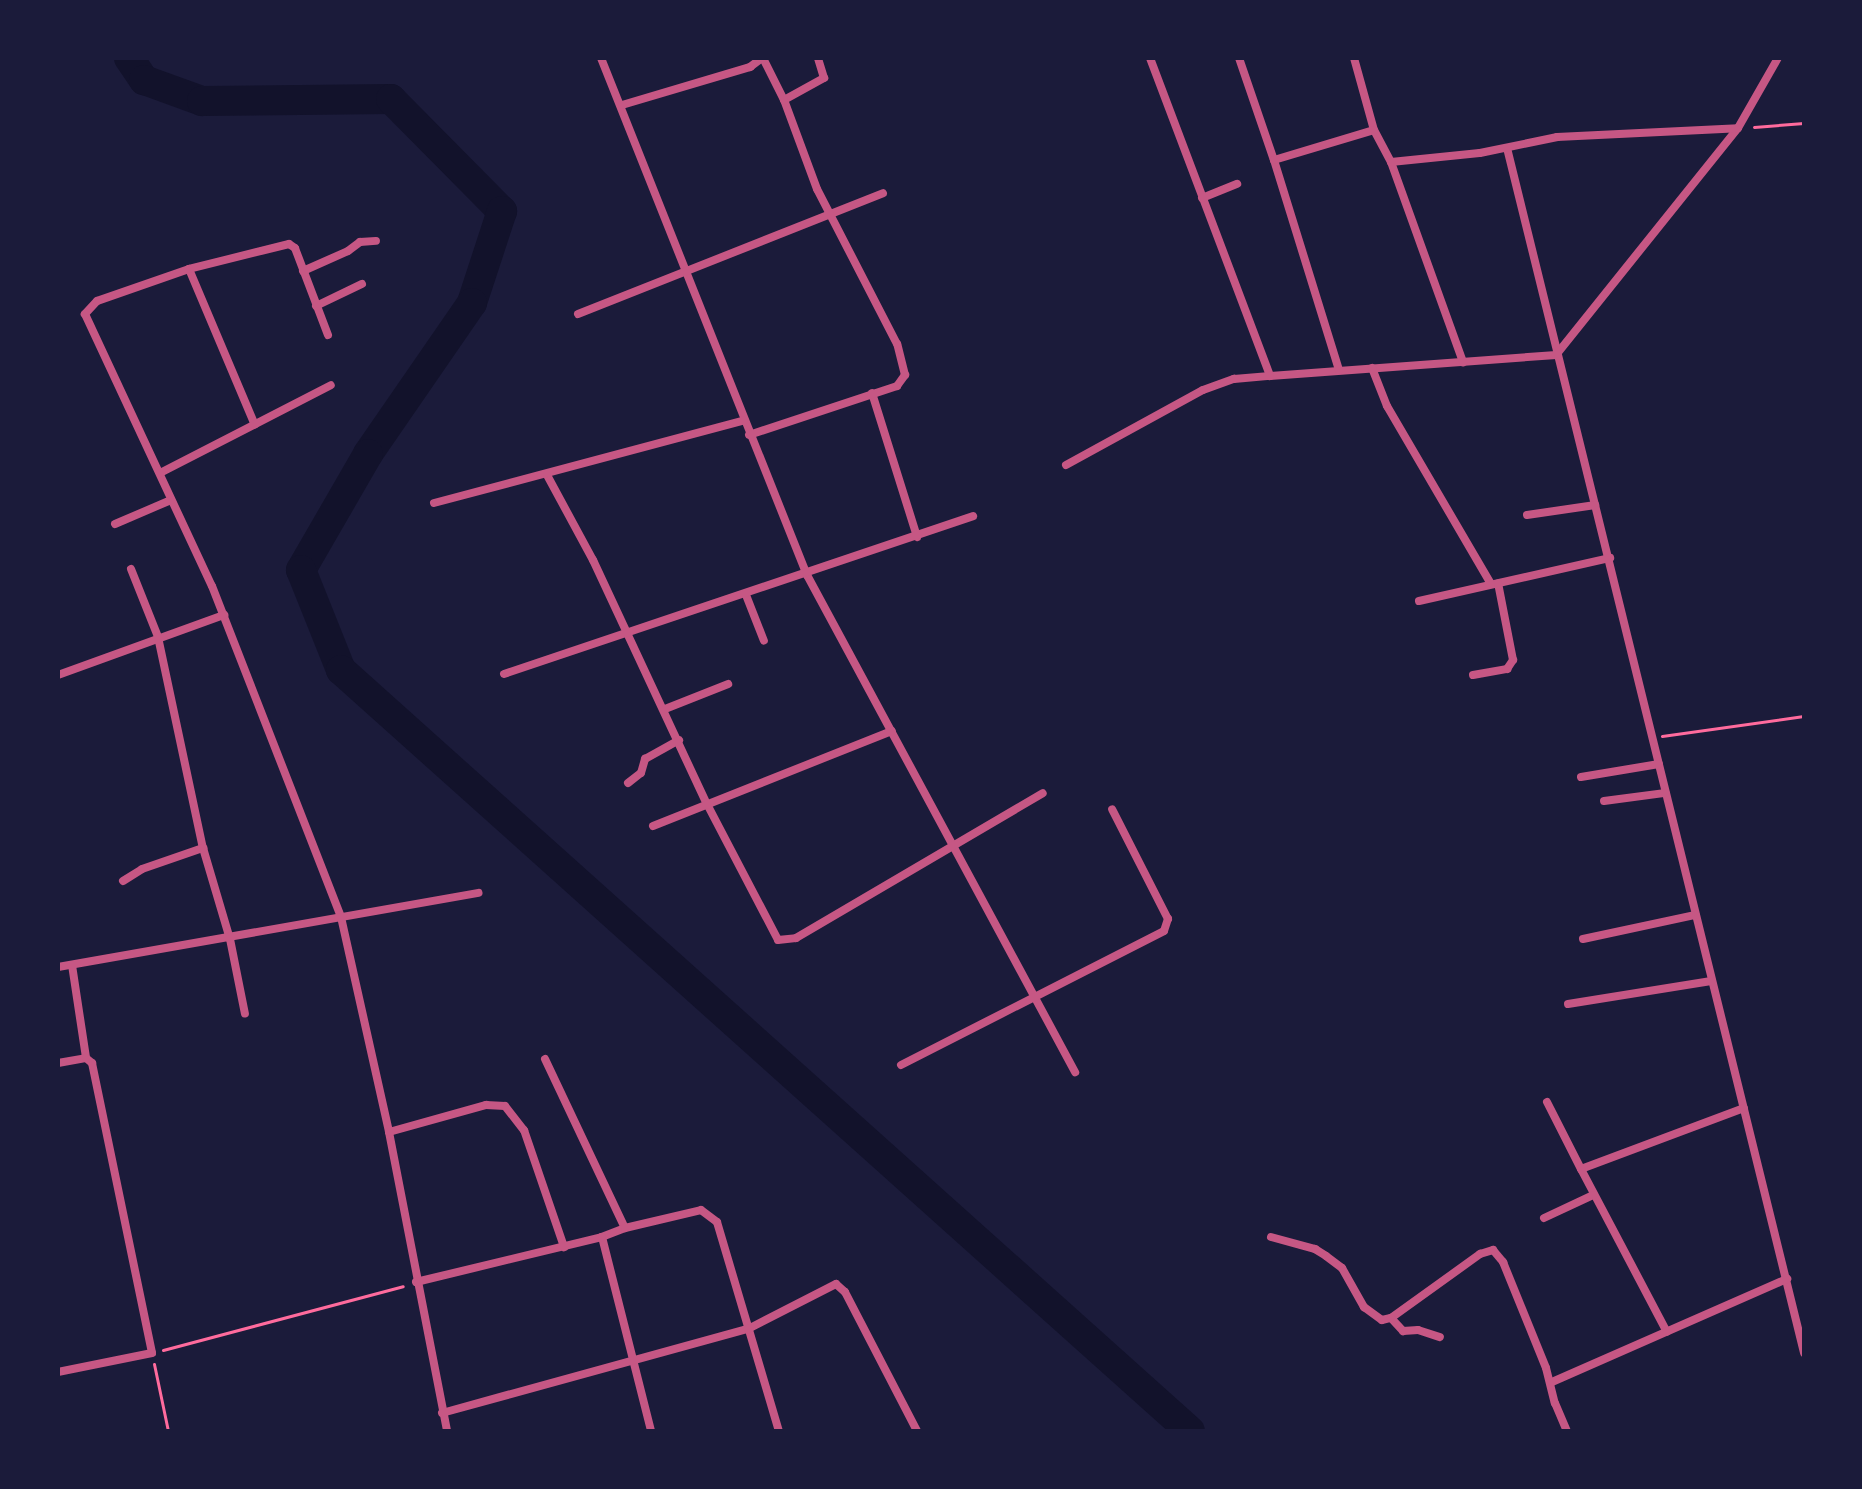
<!DOCTYPE html>
<html>
<head>
<meta charset="utf-8">
<style>
  body { margin:0 }
  #map { position:relative; width:1862px; height:1489px; overflow:hidden; background:#1b1b3a; font-family:Georgia,serif }
  div>[style] { position:absolute }
  [style*='--x'] { left:calc(var(--x)*1px); top:calc(var(--y)*1px); width:calc(var(--w)*1px); rotate:calc(var(--a)*1deg) }
  .river>* { height:30px; margin:-15px; padding:0 15px; transform-origin:15px; border-radius:15px; background:#12122b }
  .path>* { height:3px; margin:-1.5px; padding:0 1.5px; transform-origin:1.5px; border-radius:1.5px; background:#ff6b9d }
  .minor>* { height:8px; margin:-4px; padding:0 4px; transform-origin:4px; border-radius:4px; background:#c65784 }
  span { translate:-50% -50%; white-space:nowrap; text-align:center; line-height:1.15; -webkit-text-stroke:6px #1b1b3a; paint-order:stroke }
  .frame { position:absolute; inset:0; border:60px solid #1b1b3a; pointer-events:none }
</style>
</head>
<body>
<div id="map">
  <div class="river">
    <div style="--x:129;--y:58;--w:27;--a:56"></div>
    <div style="--x:144;--y:80;--w:62;--a:19.9"></div>
    <div style="--x:202;--y:101;--w:189;--a:-0.6"></div>
    <div style="--x:391;--y:99;--w:158;--a:45.3"></div>
    <div style="--x:502;--y:211;--w:97;--a:108.1"></div>
    <div style="--x:472;--y:303;--w:183;--a:124.6"></div>
    <div style="--x:368;--y:454;--w:134;--a:120"></div>
    <div style="--x:301;--y:570;--w:108;--a:68.2"></div>
    <div style="--x:341;--y:670;--w:1140;--a:41.87"></div>
  </div>
  <div class="path">
    <div style="--x:1754;--y:127;--w:50;--a:-4.6"></div>
    <div style="--x:1662;--y:736;--w:143;--a:-8"></div>
    <div style="--x:163;--y:1350;--w:248;--a:-14.9"></div>
    <div style="--x:154;--y:1364;--w:68;--a:78.2"></div>
  </div>
  <div class="minor">
    <div style="--x:601;--y:58;--w:557;--a:68.28"></div>
    <div style="--x:807;--y:575;--w:565;--a:61.66"></div>
    <div style="--x:1150;--y:58;--w:340;--a:69.3"></div>
    <div style="--x:1270;--y:376;--w:287;--a:-4.2"></div>
    <div style="--x:1556;--y:355;--w:291;--a:-51.3"></div>
    <div style="--x:1738;--y:128;--w:81;--a:-60.3"></div>
    <div style="--x:1239;--y:58;--w:108;--a:71.1"></div>
    <div style="--x:1354;--y:58;--w:75;--a:74.5"></div>
    <div style="--x:1374;--y:130;--w:36;--a:62"></div>
    <div style="--x:1391;--y:162;--w:213;--a:70.2"></div>
    <div style="--x:784;--y:100;--w:46;--a:-28.8"></div>
    <div style="--x:824;--y:78;--w:21;--a:-107"></div>
    <div style="--x:622;--y:105;--w:134;--a:-16.5"></div>
    <div style="--x:750;--y:67;--w:15;--a:-37"></div>
    <div style="--x:1507;--y:148;--w:1241;--a:76.15"></div>
    <div style="--x:1391;--y:162;--w:89;--a:-5.8"></div>
    <div style="--x:1480;--y:153;--w:79;--a:-11.7"></div>
    <div style="--x:1557;--y:137;--w:181;--a:-2.8"></div>
    <div style="--x:1202;--y:198;--w:38;--a:-22"></div>
    <div style="--x:189;--y:269;--w:169;--a:67.1"></div>
    <div style="--x:303;--y:271;--w:49;--a:-24"></div>
    <div style="--x:348;--y:251;--w:15;--a:-37"></div>
    <div style="--x:360;--y:242;--w:16;--a:-4"></div>
    <div style="--x:316;--y:306;--w:51;--a:-25.6"></div>
    <div style="--x:578;--y:314;--w:328;--a:-21.6"></div>
    <div style="--x:328;--y:335;--w:93;--a:-110.8"></div>
    <div style="--x:295;--y:248;--w:7;--a:-146"></div>
    <div style="--x:289;--y:244;--w:103;--a:166"></div>
    <div style="--x:189;--y:269;--w:97;--a:160.8"></div>
    <div style="--x:97;--y:301;--w:18;--a:133"></div>
    <div style="--x:85;--y:314;--w:300;--a:65"></div>
    <div style="--x:212;--y:586;--w:355;--a:68.7"></div>
    <div style="--x:341;--y:917;--w:220;--a:77.4"></div>
    <div style="--x:389;--y:1132;--w:305;--a:79"></div>
    <div style="--x:1372;--y:368;--w:41;--a:68.5"></div>
    <div style="--x:1387;--y:406;--w:206;--a:59.7"></div>
    <div style="--x:1339;--y:370;--w:220;--a:-107.2"></div>
    <div style="--x:1274;--y:160;--w:104;--a:-16.7"></div>
    <div style="--x:872;--y:393;--w:151;--a:72.6"></div>
    <div style="--x:749;--y:435;--w:156;--a:-18.3"></div>
    <div style="--x:897;--y:386;--w:14;--a:-54"></div>
    <div style="--x:905;--y:375;--w:32;--a:-104"></div>
    <div style="--x:897;--y:344;--w:174;--a:-117.3"></div>
    <div style="--x:817;--y:189;--w:95;--a:-110.3"></div>
    <div style="--x:784;--y:100;--w:47;--a:-116.6"></div>
    <div style="--x:1066;--y:465;--w:156;--a:-28.7"></div>
    <div style="--x:1203;--y:390;--w:33;--a:-20"></div>
    <div style="--x:1234;--y:379;--w:36;--a:-5"></div>
    <div style="--x:160;--y:473;--w:192;--a:-27.2"></div>
    <div style="--x:547;--y:475;--w:97;--a:61.6"></div>
    <div style="--x:593;--y:560;--w:269;--a:65"></div>
    <div style="--x:707;--y:804;--w:153;--a:62.4"></div>
    <div style="--x:778;--y:940;--w:18;--a:-6"></div>
    <div style="--x:796;--y:938;--w:286;--a:-30.4"></div>
    <div style="--x:434;--y:503;--w:320;--a:-14.9"></div>
    <div style="--x:1527;--y:515;--w:69;--a:-8.4"></div>
    <div style="--x:115;--y:524;--w:61;--a:-23.2"></div>
    <div style="--x:131;--y:569;--w:73;--a:68.3"></div>
    <div style="--x:158;--y:637;--w:216;--a:78"></div>
    <div style="--x:203;--y:848;--w:95;--a:73.5"></div>
    <div style="--x:230;--y:939;--w:76;--a:78.7"></div>
    <div style="--x:746;--y:595;--w:49;--a:68.6"></div>
    <div style="--x:1419;--y:601;--w:196;--a:-12.7"></div>
    <div style="--x:504;--y:674;--w:495;--a:-18.6"></div>
    <div style="--x:58;--y:675;--w:177;--a:-19.9"></div>
    <div style="--x:1473;--y:675;--w:35;--a:-10"></div>
    <div style="--x:1507;--y:669;--w:11;--a:-56"></div>
    <div style="--x:1513;--y:660;--w:78;--a:-101"></div>
    <div style="--x:665;--y:709;--w:68;--a:-21.6"></div>
    <div style="--x:1581;--y:777;--w:79;--a:-9.5"></div>
    <div style="--x:628;--y:783;--w:16;--a:-38"></div>
    <div style="--x:641;--y:773;--w:15;--a:-74"></div>
    <div style="--x:645;--y:759;--w:39;--a:-29"></div>
    <div style="--x:1604;--y:801;--w:62;--a:-7.5"></div>
    <div style="--x:653;--y:826;--w:257;--a:-21.7"></div>
    <div style="--x:123;--y:881;--w:22;--a:-32"></div>
    <div style="--x:142;--y:869;--w:65;--a:-19"></div>
    <div style="--x:1583;--y:939;--w:115;--a:-12.1"></div>
    <div style="--x:72;--y:965;--w:94;--a:81.4"></div>
    <div style="--x:58;--y:967;--w:427;--a:-10"></div>
    <div style="--x:1568;--y:1004;--w:145;--a:-9.1"></div>
    <div style="--x:545;--y:1059;--w:187;--a:64.7"></div>
    <div style="--x:625;--y:1228;--w:25;--a:159"></div>
    <div style="--x:602;--y:1237;--w:200;--a:75.8"></div>
    <div style="--x:58;--y:1063;--w:28;--a:-10"></div>
    <div style="--x:86;--y:1058;--w:8;--a:40"></div>
    <div style="--x:92;--y:1063;--w:296;--a:78.3"></div>
    <div style="--x:152;--y:1353;--w:96;--a:168.6"></div>
    <div style="--x:901;--y:1065;--w:295;--a:-27"></div>
    <div style="--x:1164;--y:931;--w:13;--a:-72"></div>
    <div style="--x:1168;--y:919;--w:123;--a:-117"></div>
    <div style="--x:1547;--y:1102;--w:75;--a:63.1"></div>
    <div style="--x:1581;--y:1169;--w:174;--a:-20.5"></div>
    <div style="--x:389;--y:1132;--w:101;--a:-15.6"></div>
    <div style="--x:486;--y:1105;--w:19;--a:3"></div>
    <div style="--x:505;--y:1106;--w:31;--a:52"></div>
    <div style="--x:524;--y:1130;--w:124;--a:71.1"></div>
    <div style="--x:1581;--y:1169;--w:184;--a:62.2"></div>
    <div style="--x:1544;--y:1218;--w:54;--a:-25.1"></div>
    <div style="--x:625;--y:1228;--w:78;--a:-13.3"></div>
    <div style="--x:701;--y:1210;--w:20;--a:37"></div>
    <div style="--x:717;--y:1222;--w:218;--a:73.5"></div>
    <div style="--x:1271;--y:1237;--w:46;--a:15.3"></div>
    <div style="--x:1315;--y:1249;--w:13;--a:32"></div>
    <div style="--x:1326;--y:1256;--w:20;--a:37"></div>
    <div style="--x:1342;--y:1268;--w:45;--a:60.6"></div>
    <div style="--x:1364;--y:1307;--w:22;--a:36"></div>
    <div style="--x:1382;--y:1320;--w:9;--a:-13"></div>
    <div style="--x:1391;--y:1318;--w:110;--a:-35.7"></div>
    <div style="--x:1480;--y:1254;--w:14;--a:-17"></div>
    <div style="--x:1493;--y:1250;--w:16;--a:50"></div>
    <div style="--x:1503;--y:1262;--w:114;--a:67.9"></div>
    <div style="--x:1546;--y:1368;--w:36;--a:76"></div>
    <div style="--x:1555;--y:1403;--w:30;--a:67"></div>
    <div style="--x:416;--y:1282;--w:191;--a:-13.6"></div>
    <div style="--x:1391;--y:1318;--w:18;--a:47"></div>
    <div style="--x:1403;--y:1331;--w:15;--a:-4"></div>
    <div style="--x:1418;--y:1330;--w:23;--a:18"></div>
    <div style="--x:1552;--y:1382;--w:257;--a:-23.7"></div>
    <div style="--x:442;--y:1413;--w:317;--a:-15.4"></div>
    <div style="--x:748;--y:1329;--w:99;--a:-27.1"></div>
    <div style="--x:836;--y:1284;--w:12;--a:42"></div>
    <div style="--x:845;--y:1292;--w:157;--a:62.6"></div>
  </div>
  <div class="frame"></div>
</div>
</body>
</html>
